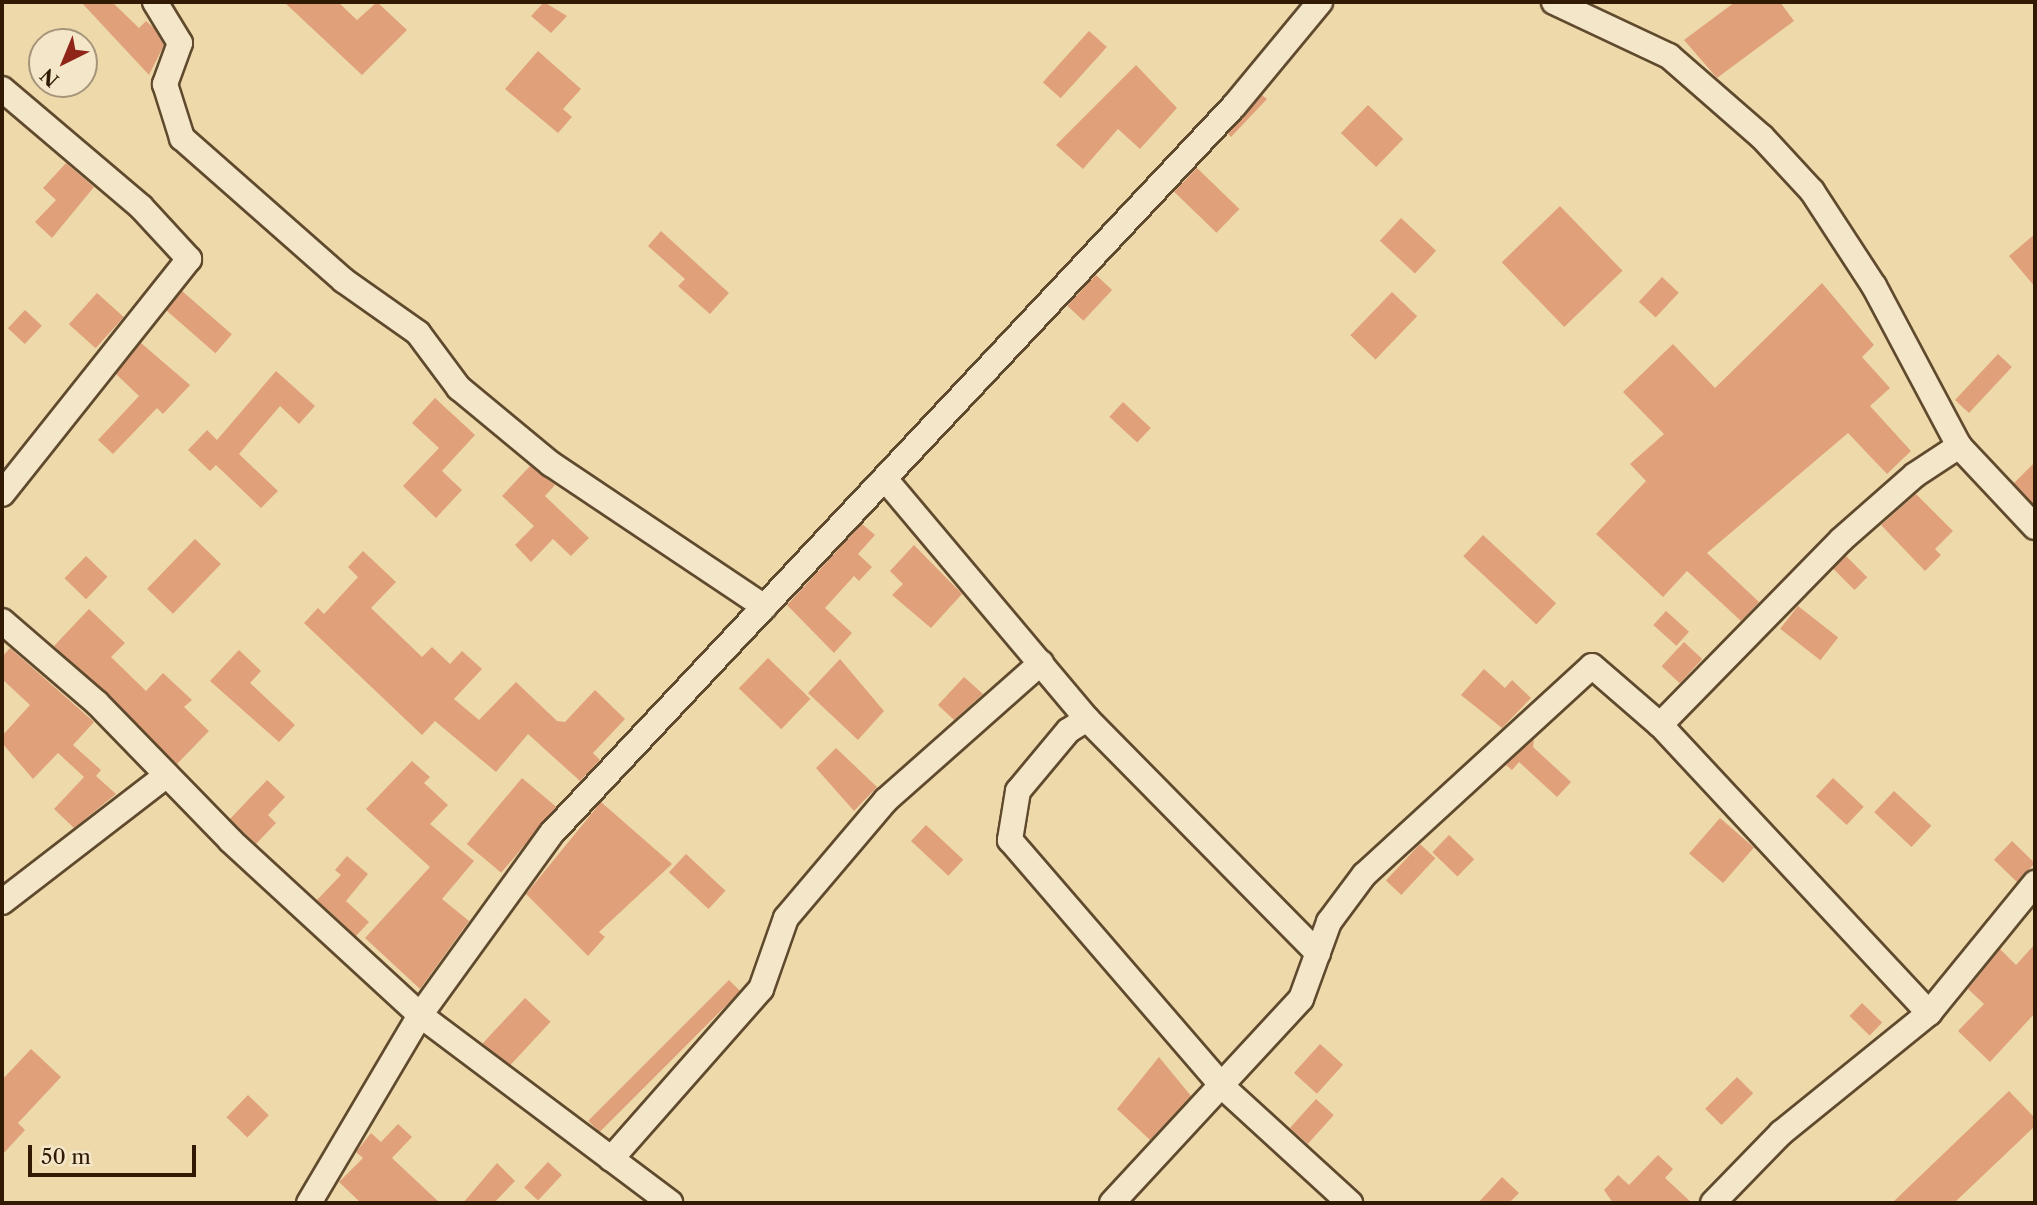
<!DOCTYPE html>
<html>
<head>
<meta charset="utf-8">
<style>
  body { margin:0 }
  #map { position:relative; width:2037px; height:1205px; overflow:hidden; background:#eed9ab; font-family:"Libre Caslon Text",serif }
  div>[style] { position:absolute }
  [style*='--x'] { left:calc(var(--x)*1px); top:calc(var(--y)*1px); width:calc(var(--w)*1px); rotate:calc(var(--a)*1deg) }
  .building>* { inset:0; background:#e0a17a; transform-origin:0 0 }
  .roads { filter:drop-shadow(2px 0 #604a2e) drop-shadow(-2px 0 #604a2e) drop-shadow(0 2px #604a2e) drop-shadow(0 -2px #604a2e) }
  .street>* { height:24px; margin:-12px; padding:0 12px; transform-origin:12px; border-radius:12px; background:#f4e6c8 }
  span { translate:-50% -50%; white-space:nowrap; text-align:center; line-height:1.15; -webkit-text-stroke:5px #f4e6c8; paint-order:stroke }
  .frame { position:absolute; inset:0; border:4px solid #301a04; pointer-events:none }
  .north { position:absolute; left:28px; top:28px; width:70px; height:70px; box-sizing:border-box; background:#f4e6c8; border:2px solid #a6947a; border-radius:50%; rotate:223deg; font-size:19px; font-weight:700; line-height:28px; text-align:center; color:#301a04 }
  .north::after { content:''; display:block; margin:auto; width:24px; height:32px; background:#8f2418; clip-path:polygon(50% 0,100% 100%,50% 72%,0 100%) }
  .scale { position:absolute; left:28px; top:1145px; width:168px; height:32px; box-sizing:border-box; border:4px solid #301a04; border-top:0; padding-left:9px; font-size:21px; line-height:24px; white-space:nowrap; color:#301a04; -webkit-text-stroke:5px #f4e6c8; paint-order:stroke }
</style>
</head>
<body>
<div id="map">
  <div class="building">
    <div style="clip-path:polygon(81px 2px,112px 2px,139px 28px,146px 21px,154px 28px,164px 45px,149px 75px)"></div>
    <div style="clip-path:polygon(284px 2px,338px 2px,357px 20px,377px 2px,407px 30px,362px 75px)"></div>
    <div style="clip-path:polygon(544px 2px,567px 16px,551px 33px,531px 16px)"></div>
    <div style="clip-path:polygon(1735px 2px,1780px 2px,1794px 21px,1717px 78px,1684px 40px)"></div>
    <div style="left:1089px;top:31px;width:24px;height:69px;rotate:42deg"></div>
    <div style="clip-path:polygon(538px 51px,581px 89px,563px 109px,572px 117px,558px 133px,505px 89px)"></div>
    <div style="clip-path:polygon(1136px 65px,1177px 108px,1140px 149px,1118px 129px,1083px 169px,1056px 145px)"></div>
    <div style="clip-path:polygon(1262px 95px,1267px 99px,1231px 137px,1228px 134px)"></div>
    <div style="left:1368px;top:105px;width:49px;height:39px;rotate:44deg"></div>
    <div style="clip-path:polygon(66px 163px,94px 187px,52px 238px,35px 222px,56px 200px,43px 188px)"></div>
    <div style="left:1197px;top:168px;width:59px;height:33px;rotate:44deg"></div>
    <div style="left:1560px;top:206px;width:90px;height:81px;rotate:46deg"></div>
    <div style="left:1401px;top:218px;width:48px;height:31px;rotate:43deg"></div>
    <div style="clip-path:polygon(661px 231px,729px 293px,710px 314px,678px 286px,685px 279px,648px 246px)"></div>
    <div style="clip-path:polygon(2035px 234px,2035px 287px,2009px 256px)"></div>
    <div style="left:1096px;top:275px;width:22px;height:42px;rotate:43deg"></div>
    <div style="left:1662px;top:277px;width:23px;height:34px;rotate:43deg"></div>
    <div style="clip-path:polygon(1822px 283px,1874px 345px,1862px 357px,1890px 388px,1870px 406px,1911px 451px,1887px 474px,1848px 433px,1707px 553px,1759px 602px,1741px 621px,1687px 571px,1663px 597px,1596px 534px,1646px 481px,1630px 464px,1664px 434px,1623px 392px,1673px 344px,1715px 388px)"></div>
    <div style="left:182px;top:291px;width:66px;height:25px;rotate:41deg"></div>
    <div style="left:1392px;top:292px;width:35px;height:60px;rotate:44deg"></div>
    <div style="left:97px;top:293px;width:36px;height:42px;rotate:42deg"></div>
    <div style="left:25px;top:310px;width:23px;height:25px;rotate:43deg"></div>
    <div style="clip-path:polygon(141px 343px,190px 385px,163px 414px,157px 408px,113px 454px,98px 440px,139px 396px,116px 374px)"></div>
    <div style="left:1998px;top:354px;width:19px;height:63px;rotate:43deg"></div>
    <div style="clip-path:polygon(276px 371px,315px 406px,299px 424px,280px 406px,239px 454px,278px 491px,261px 508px,216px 465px,210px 471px,188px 450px,207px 430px,217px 440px)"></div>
    <div style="clip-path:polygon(435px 398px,475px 435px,442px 471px,462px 490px,436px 518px,403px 486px,439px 448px,412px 423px)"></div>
    <div style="left:1123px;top:402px;width:38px;height:20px;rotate:43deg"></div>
    <div style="clip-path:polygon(2035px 462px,2035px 506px,2014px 483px)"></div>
    <div style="clip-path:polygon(530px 466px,555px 485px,545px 496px,589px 538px,571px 556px,553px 539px,531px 562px,515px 545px,534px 526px,502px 496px)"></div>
    <div style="clip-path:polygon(1916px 494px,1953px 531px,1935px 549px,1941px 555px,1925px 571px,1881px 525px)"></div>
    <div style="clip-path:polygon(862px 524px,875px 535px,858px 554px,872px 567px,859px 581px,854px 576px,825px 608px,852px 633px,834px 653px,787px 605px)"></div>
    <div style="left:1483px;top:535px;width:100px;height:29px;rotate:43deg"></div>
    <div style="left:195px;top:539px;width:36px;height:69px;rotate:44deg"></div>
    <div style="clip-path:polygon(914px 545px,962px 594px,931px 628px,892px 595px,903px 584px,890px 571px)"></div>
    <div style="clip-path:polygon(363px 551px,396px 582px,371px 608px,422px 657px,432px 647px,450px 664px,462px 651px,482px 669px,454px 699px,479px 720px,516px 682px,557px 721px,565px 722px,595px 690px,625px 719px,593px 753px,600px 760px,580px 781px,528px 734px,496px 772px,435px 721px,422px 735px,304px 623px,318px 608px,324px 614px,358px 577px,348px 567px)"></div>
    <div style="left:86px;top:556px;width:30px;height:31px;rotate:44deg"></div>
    <div style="left:1846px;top:556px;width:30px;height:18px;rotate:45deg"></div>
    <div style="left:1798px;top:606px;width:51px;height:29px;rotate:38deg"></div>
    <div style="clip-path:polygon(89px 609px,125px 643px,111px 657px,146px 691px,163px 673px,192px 700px,184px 707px,209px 731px,177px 764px,54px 646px)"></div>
    <div style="left:1666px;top:611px;width:31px;height:19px;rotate:42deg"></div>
    <div style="left:1684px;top:642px;width:25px;height:33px;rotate:43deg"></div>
    <div style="clip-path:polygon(10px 648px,94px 722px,73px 745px,101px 770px,96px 776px,116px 794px,74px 828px,54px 809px,84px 777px,58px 753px,33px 779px,2px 743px,2px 736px,30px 705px,2px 679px,2px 657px)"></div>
    <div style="clip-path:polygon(239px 650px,261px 671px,250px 683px,295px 725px,279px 742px,210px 681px)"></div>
    <div style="left:768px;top:658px;width:59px;height:42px;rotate:44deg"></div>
    <div style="clip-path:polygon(840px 659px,884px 711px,858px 740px,808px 693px)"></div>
    <div style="clip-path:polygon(1484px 669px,1505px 688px,1512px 680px,1531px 698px,1502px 728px,1461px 695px)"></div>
    <div style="clip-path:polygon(964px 677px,983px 694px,954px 720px,938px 705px)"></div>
    <div style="clip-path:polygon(1534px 739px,1533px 747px,1571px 782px,1557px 797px,1519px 762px,1512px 770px,1506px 765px)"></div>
    <div style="clip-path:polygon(836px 748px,877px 787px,854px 811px,816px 768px)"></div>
    <div style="clip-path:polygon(412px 761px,430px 777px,424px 783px,448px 805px,430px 824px,474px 861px,442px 899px,469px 921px,420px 989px,365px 938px,430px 867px,366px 809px)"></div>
    <div style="left:522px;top:778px;width:45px;height:86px;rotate:40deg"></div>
    <div style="left:1833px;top:778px;width:42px;height:25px;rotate:43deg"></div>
    <div style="clip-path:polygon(267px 780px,285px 797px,268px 815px,276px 823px,256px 844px,230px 819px)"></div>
    <div style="left:1894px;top:791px;width:51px;height:29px;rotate:43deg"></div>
    <div style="clip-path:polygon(601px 802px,672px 864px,599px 932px,605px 937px,588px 956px,526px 894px)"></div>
    <div style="left:1720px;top:818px;width:45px;height:47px;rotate:41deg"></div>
    <div style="left:926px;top:825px;width:51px;height:22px;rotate:43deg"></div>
    <div style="left:1449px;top:835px;width:35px;height:24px;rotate:44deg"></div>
    <div style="left:2012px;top:841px;width:32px;height:26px;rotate:44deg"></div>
    <div style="left:1420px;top:844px;width:21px;height:50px;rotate:43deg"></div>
    <div style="left:686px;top:854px;width:54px;height:25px;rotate:43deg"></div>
    <div style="clip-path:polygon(347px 856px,368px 874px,346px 901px,369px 922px,356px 936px,317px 900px,341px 875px,335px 870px)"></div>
    <div style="clip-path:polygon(2035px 944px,2035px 1013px,1990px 1062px,1958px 1031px,1984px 1004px,1968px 989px,2000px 949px,2016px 965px)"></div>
    <div style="left:729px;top:980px;width:16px;height:199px;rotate:45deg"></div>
    <div style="left:525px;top:998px;width:35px;height:62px;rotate:43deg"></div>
    <div style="left:1862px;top:1003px;width:28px;height:18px;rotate:44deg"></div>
    <div style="left:1320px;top:1044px;width:31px;height:39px;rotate:42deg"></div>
    <div style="clip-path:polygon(31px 1049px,61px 1077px,18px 1123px,25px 1130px,2px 1155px,2px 1080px)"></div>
    <div style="clip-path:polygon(1159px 1057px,1191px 1096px,1150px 1140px,1117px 1109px)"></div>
    <div style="left:1737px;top:1077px;width:23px;height:45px;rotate:45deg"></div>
    <div style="clip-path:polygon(2009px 1091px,2035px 1118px,2035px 1126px,1954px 1203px,1892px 1203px)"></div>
    <div style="left:248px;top:1095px;width:29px;height:31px;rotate:44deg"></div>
    <div style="left:1316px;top:1099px;width:24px;height:39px;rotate:42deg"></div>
    <div style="clip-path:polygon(398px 1124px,412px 1137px,392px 1158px,440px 1203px,361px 1203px,339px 1182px,363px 1158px,356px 1152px,371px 1133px,381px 1142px)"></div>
    <div style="clip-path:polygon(1658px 1155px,1673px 1169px,1665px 1178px,1692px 1203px,1613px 1203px,1604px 1190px,1618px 1175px,1629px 1185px)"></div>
    <div style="left:548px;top:1162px;width:19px;height:35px;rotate:43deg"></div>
    <div style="clip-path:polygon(497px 1163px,515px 1181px,494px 1203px,463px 1203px)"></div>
    <div style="clip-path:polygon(1502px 1177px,1519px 1193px,1509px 1203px,1478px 1203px)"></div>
  </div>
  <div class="roads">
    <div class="street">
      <div style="--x:155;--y:2;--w:48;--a:58.6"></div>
      <div style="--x:180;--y:43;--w:44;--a:110.1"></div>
      <div style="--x:165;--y:84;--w:57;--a:72.5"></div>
      <div style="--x:182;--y:138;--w:215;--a:41.4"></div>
      <div style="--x:343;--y:280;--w:92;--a:35.2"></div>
      <div style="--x:418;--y:333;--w:69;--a:53.3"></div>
      <div style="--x:459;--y:388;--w:119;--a:39.6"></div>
      <div style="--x:551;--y:464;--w:257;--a:33.8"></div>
      <div style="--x:1554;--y:2;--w:127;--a:25.2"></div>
      <div style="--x:1669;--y:56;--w:123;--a:41.1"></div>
      <div style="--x:1762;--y:137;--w:74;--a:47.2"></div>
      <div style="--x:1812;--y:191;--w:113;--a:56.9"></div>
      <div style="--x:1874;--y:286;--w:181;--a:62"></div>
      <div style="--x:1959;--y:446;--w:111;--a:46.8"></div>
      <div style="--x:2;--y:89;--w:182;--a:40.3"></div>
      <div style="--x:141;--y:207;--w:71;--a:47.3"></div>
      <div style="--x:189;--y:259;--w:300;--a:128.5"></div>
      <div style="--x:885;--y:479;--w:314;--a:49.9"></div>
      <div style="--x:1087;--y:719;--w:329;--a:45.4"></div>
      <div style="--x:2;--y:621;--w:125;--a:40.8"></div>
      <div style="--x:97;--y:703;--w:192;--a:45.8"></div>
      <div style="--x:231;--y:841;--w:257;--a:42.6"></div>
      <div style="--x:420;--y:1015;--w:313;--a:36.9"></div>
      <div style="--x:1087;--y:719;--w:22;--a:148"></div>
      <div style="--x:1068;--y:731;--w:78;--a:129.8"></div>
      <div style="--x:1018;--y:791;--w:50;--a:99.3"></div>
      <div style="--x:1010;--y:840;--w:328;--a:49.2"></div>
      <div style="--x:1224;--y:1088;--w:171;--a:42.4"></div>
      <div style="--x:2;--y:902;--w:208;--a:-37.6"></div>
      <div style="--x:1929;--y:1013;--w:394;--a:-133"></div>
      <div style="--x:1660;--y:725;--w:259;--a:-45.6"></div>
      <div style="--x:1841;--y:540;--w:98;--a:-41.3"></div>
      <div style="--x:1915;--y:475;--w:53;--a:-33.4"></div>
      <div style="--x:611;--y:1159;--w:227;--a:-48.6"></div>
      <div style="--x:761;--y:989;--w:75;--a:-70.6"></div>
      <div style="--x:786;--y:918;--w:155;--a:-49.7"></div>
      <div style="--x:886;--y:800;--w:207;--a:-41.5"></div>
      <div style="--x:309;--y:1203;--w:218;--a:-59.4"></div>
      <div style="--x:420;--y:1015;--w:223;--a:-54.1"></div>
      <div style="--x:551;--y:834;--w:998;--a:-46.83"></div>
      <div style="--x:1234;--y:106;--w:135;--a:-50.4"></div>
      <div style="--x:1112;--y:1203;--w:278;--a:-47.2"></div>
      <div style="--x:1301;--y:999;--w:82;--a:-70"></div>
      <div style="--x:1329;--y:922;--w:59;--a:-53.3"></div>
      <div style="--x:1364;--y:875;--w:309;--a:-42.5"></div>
      <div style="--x:1592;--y:666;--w:90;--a:40.9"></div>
      <div style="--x:1713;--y:1203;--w:98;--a:-45.8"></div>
      <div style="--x:1781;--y:1133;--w:191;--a:-39"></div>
      <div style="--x:1929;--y:1013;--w:168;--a:-50.8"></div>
    </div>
  </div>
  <div class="frame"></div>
  <div class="north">N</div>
  <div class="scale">50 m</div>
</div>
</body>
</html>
